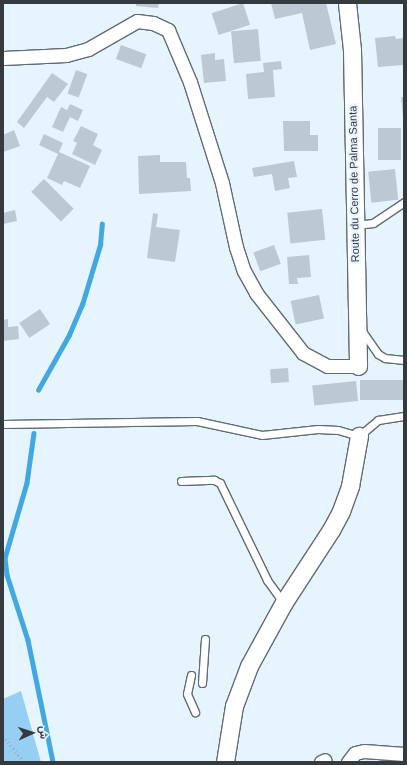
<!DOCTYPE html>
<html>
<head>
<meta charset="utf-8">
<style>
  body { margin:0 }
  #map { position:relative; width:407px; height:765px; overflow:hidden; background:#e6f4fe; font-family:Arial,Vazirmatn,sans-serif }
  div>[style] { position:absolute }
  [style*='--x'] { left:calc(var(--x)*1px); top:calc(var(--y)*1px); width:calc(var(--w)*1px); rotate:calc(var(--a)*1deg) }
  .green>* { inset:0; background:#97cff4 }
  .stream>* { height:4.5px; margin:-2.25px; padding:0 2.25px; transform-origin:2.25px; border-radius:2.25px; background:#42a8e2 }
  .building>* { inset:0; background:#bbc9d3; transform-origin:0 0 }
  .path>* { height:2.5px; margin-top:-1.25px; transform-origin:0; background:repeating-linear-gradient(90deg,#a1abb3 0 1px,transparent 0 4px) }
  .roads { filter:drop-shadow(1px 0 #606c75) drop-shadow(-1px 0 #606c75) drop-shadow(0 1px #606c75) drop-shadow(0 -1px #606c75) }
  .service>* { height:7px; margin:-3.5px; padding:0 3.5px; transform-origin:3.5px; border-radius:3.5px; background:#fff }
  .minor>* { height:13px; margin:-6.5px; padding:0 6.5px; transform-origin:6.5px; border-radius:6.5px; background:#fff }
  .tertiary>* { height:17px; margin:-8.5px; padding:0 8.5px; transform-origin:8.5px; border-radius:8.5px; background:#fff }
  span { translate:-50% -50%; white-space:nowrap; text-align:center; line-height:1.15; -webkit-text-stroke:4px #e6f4fe; paint-order:stroke }
  .street-label { font-size:11px; color:#343a3d }
  .frame { position:absolute; inset:0; border:4px solid #343a3d; pointer-events:none }
  .north { position:absolute; left:12px; top:713px; width:40px; height:40px; -webkit-text-stroke:3px #e6f4fe; paint-order:stroke; rotate:87deg; font-size:11px; font-weight:700; line-height:16px; text-align:center; color:#343a3d }
  .north::after { content:''; display:block; margin:auto; width:14px; height:18px; background:#343a3d; clip-path:polygon(50% 0,100% 100%,50% 72%,0 100%) }
</style>
</head>
<body>
<div id="map">
  <div class="green">
    <div style="clip-path:polygon(21px 691px,41px 762px,3px 762px,3px 699px)"></div>
  </div>
  <div class="stream">
    <div style="--x:38;--y:390;--w:63;--a:-60.6"></div>
    <div style="--x:69;--y:335;--w:33;--a:-67"></div>
    <div style="--x:82;--y:305;--w:63;--a:-73.3"></div>
    <div style="--x:100;--y:245;--w:21;--a:-85"></div>
    <div style="--x:34;--y:433;--w:50;--a:98"></div>
    <div style="--x:27;--y:483;--w:78;--a:106.3"></div>
    <div style="--x:5;--y:558;--w:17;--a:83"></div>
    <div style="--x:7;--y:575;--w:68;--a:72.1"></div>
    <div style="--x:28;--y:640;--w:125;--a:78.4"></div>
  </div>
  <div class="building">
    <div style="clip-path:polygon(136px 3px,159px 3px,158px 8px,136px 6px)"></div>
    <div style="left:243px;top:3px;width:23px;height:33px;rotate:72deg"></div>
    <div style="clip-path:polygon(271px 3px,326px 3px,336px 44px,310px 50px,302px 13px,275px 19px)"></div>
    <div style="left:258px;top:29px;width:32px;height:27px;rotate:85deg"></div>
    <div style="clip-path:polygon(395px 36px,396px 39px,404px 38px,404px 65px,378px 67px,375px 38px)"></div>
    <div style="left:121px;top:45px;width:27px;height:15px;rotate:20deg"></div>
    <div style="clip-path:polygon(215px 53px,215px 60px,224px 59px,226px 81px,204px 83px,201px 55px)"></div>
    <div style="clip-path:polygon(281px 61px,282px 69px,273px 70px,275px 97px,248px 99px,246px 74px,264px 72px,263px 63px)"></div>
    <div style="left:76px;top:70px;width:12px;height:25px;rotate:20deg"></div>
    <div style="clip-path:polygon(52px 73px,68px 84px,54px 102px,47px 97px,24px 128px,17px 122px)"></div>
    <div style="clip-path:polygon(401px 97px,404px 97px,404px 117px,403px 117px)"></div>
    <div style="clip-path:polygon(70px 104px,83px 110px,78px 121px,70px 117px,63px 132px,52px 127px,61px 107px,67px 110px)"></div>
    <div style="clip-path:polygon(283px 121px,310px 121px,310px 135px,318px 135px,318px 151px,284px 151px)"></div>
    <div style="clip-path:polygon(81px 126px,98px 134px,93px 145px,102px 150px,95px 165px,72px 154px,77px 143px,73px 141px)"></div>
    <div style="left:401px;top:128px;width:32px;height:23px;rotate:90deg"></div>
    <div style="clip-path:polygon(14px 130px,20px 146px,3px 152px,3px 135px)"></div>
    <div style="clip-path:polygon(44px 134px,63px 143px,59px 152px,90px 166px,80px 188px,64px 181px,62px 185px,47px 178px,58px 154px,39px 145px)"></div>
    <div style="clip-path:polygon(160px 155px,160px 162px,186px 162px,187px 178px,190px 178px,191px 191px,139px 194px,138px 156px)"></div>
    <div style="clip-path:polygon(294px 161px,297px 177px,288px 178px,290px 188px,275px 191px,272px 174px,254px 177px,252px 168px)"></div>
    <div style="left:395px;top:169px;width:31px;height:27px;rotate:84deg"></div>
    <div style="left:44px;top:179px;width:42px;height:18px;rotate:45deg"></div>
    <div style="left:322px;top:209px;width:31px;height:35px;rotate:84deg"></div>
    <div style="clip-path:polygon(15px 210px,17px 221px,3px 224px,3px 213px)"></div>
    <div style="clip-path:polygon(153px 213px,158px 214px,156px 227px,180px 230px,175px 262px,147px 258px)"></div>
    <div style="left:274px;top:245px;width:20px;height:22px;rotate:70deg"></div>
    <div style="clip-path:polygon(309px 255px,311px 277px,297px 278px,298px 284px,289px 284px,287px 257px)"></div>
    <div style="left:319px;top:295px;width:24px;height:29px;rotate:78deg"></div>
    <div style="left:40px;top:309px;width:18px;height:25px;rotate:56deg"></div>
    <div style="clip-path:polygon(8px 319px,8px 327px,18px 326px,19px 339px,3px 341px,3px 320px)"></div>
    <div style="left:288px;top:368px;width:14px;height:18px;rotate:86deg"></div>
    <div style="left:403px;top:380px;width:20px;height:43px;rotate:90deg"></div>
    <div style="left:356px;top:381px;width:20px;height:44px;rotate:84deg"></div>
  </div>
  <div class="path">
    <div style="--x:3;--y:736;--w:33;--a:51"></div>
  </div>
  <div class="roads">
    <div class="service">
      <div style="--x:356;--y:225;--w:17;--a:-7"></div>
      <div style="--x:373;--y:223;--w:37;--a:-34"></div>
      <div style="--x:362;--y:331;--w:28;--a:55"></div>
      <div style="--x:378;--y:354;--w:8;--a:30"></div>
      <div style="--x:385;--y:358;--w:19;--a:6"></div>
      <div style="--x:3;--y:424;--w:194;--a:-0.9"></div>
      <div style="--x:197;--y:421;--w:66;--a:12.2"></div>
      <div style="--x:262;--y:435;--w:56;--a:-6.1"></div>
      <div style="--x:318;--y:429;--w:20;--a:3"></div>
      <div style="--x:338;--y:430;--w:22;--a:16"></div>
      <div style="--x:359;--y:436;--w:25;--a:-40"></div>
      <div style="--x:378;--y:420;--w:26;--a:-9"></div>
      <div style="--x:181;--y:481;--w:33;--a:-2"></div>
      <div style="--x:214;--y:480;--w:7;--a:27"></div>
      <div style="--x:220;--y:483;--w:108;--a:64.1"></div>
      <div style="--x:267;--y:580;--w:27;--a:54"></div>
      <div style="--x:191;--y:675;--w:19;--a:102"></div>
      <div style="--x:187;--y:694;--w:20;--a:66"></div>
      <div style="--x:202;--y:683;--w:44;--a:-86.1"></div>
    </div>
    <div class="minor">
      <div style="--x:3;--y:58;--w:63;--a:-2.7"></div>
      <div style="--x:66;--y:55;--w:23;--a:-15"></div>
      <div style="--x:88;--y:49;--w:56;--a:-29.7"></div>
      <div style="--x:137;--y:21;--w:16;--a:7"></div>
      <div style="--x:153;--y:23;--w:17;--a:25"></div>
      <div style="--x:168;--y:30;--w:56;--a:67.1"></div>
      <div style="--x:190;--y:82;--w:106;--a:72.4"></div>
      <div style="--x:222;--y:183;--w:66;--a:77.7"></div>
      <div style="--x:236;--y:247;--w:25;--a:72"></div>
      <div style="--x:244;--y:271;--w:25;--a:61"></div>
      <div style="--x:256;--y:293;--w:76;--a:51.9"></div>
      <div style="--x:303;--y:353;--w:27;--a:28"></div>
      <div style="--x:327;--y:366;--w:31;--a:0"></div>
      <div style="--x:321;--y:762;--w:4;--a:-27"></div>
      <div style="--x:348;--y:762;--w:11;--a:-52"></div>
      <div style="--x:355;--y:753;--w:9;--a:-13"></div>
      <div style="--x:364;--y:751;--w:40;--a:4.3"></div>
    </div>
    <div class="tertiary">
      <div style="--x:347;--y:3;--w:47;--a:83.9"></div>
      <div style="--x:352;--y:50;--w:316;--a:88.9"></div>
      <div style="--x:225;--y:762;--w:57;--a:-80.9"></div>
      <div style="--x:234;--y:706;--w:43;--a:-69.4"></div>
      <div style="--x:249;--y:666;--w:73;--a:-61.3"></div>
      <div style="--x:284;--y:602;--w:86;--a:-56.9"></div>
      <div style="--x:331;--y:530;--w:21;--a:-62"></div>
      <div style="--x:341;--y:511;--w:27;--a:-70"></div>
      <div style="--x:350;--y:486;--w:51;--a:-79.8"></div>
    </div>
  </div>
  <div class="street-label">
    <span style="left:354px;top:184px;rotate:-91deg">Route du Cerro de Palma Santa</span>
  </div>
  <div class="frame"></div>
  <div class="north">ش</div>
</div>
</body>
</html>
